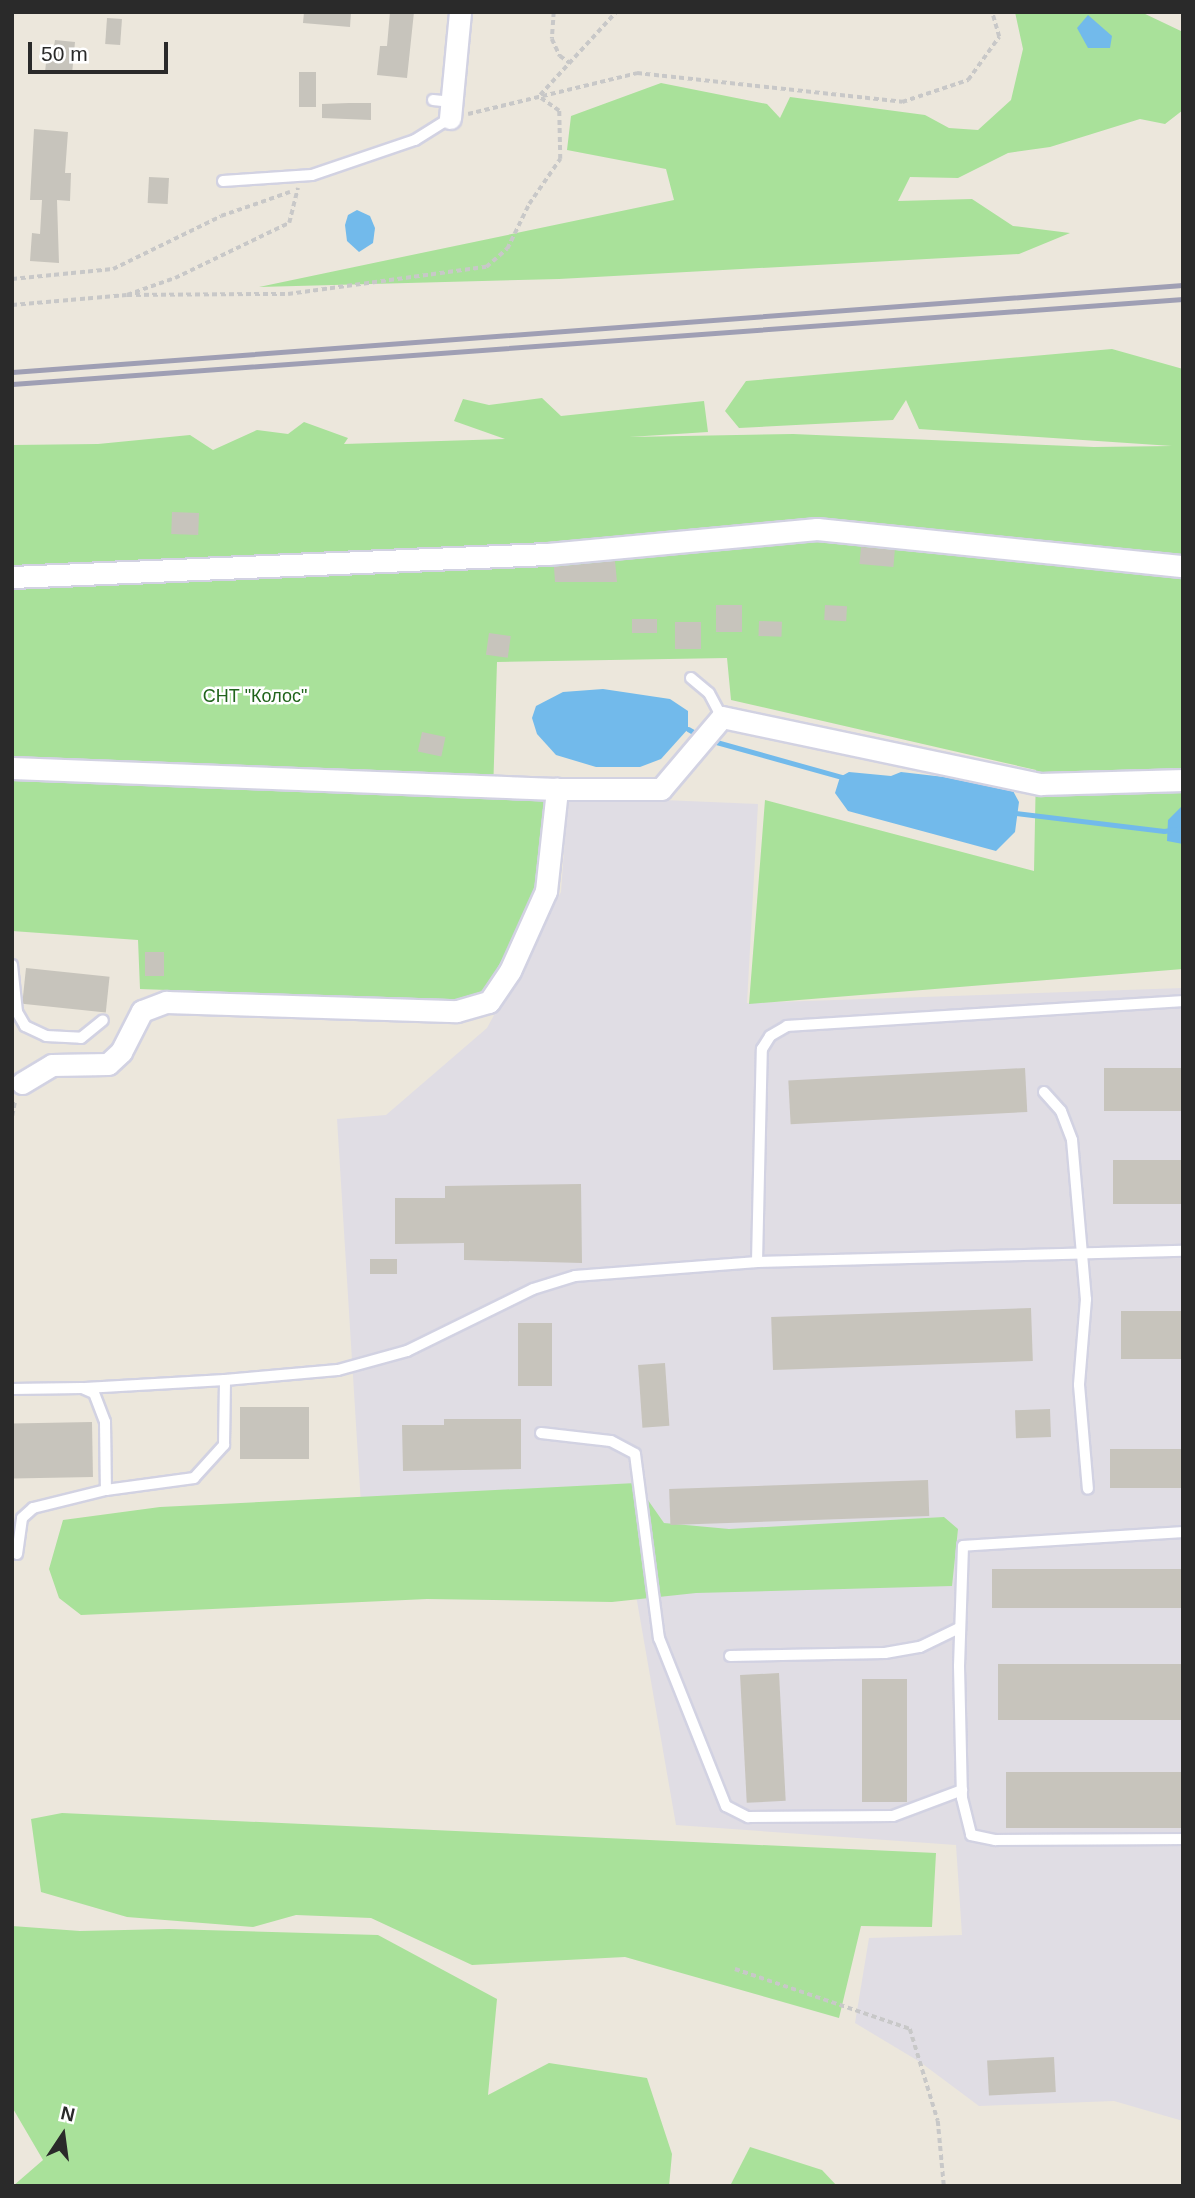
<!DOCTYPE html>
<html>
<head>
<meta charset="utf-8">
<style>
  body { margin:0 }
  #map { position:relative; width:1195px; height:2198px; overflow:hidden; background:#ece7dc; font-family:Helvetica,sans-serif }
  div>[style] { position:absolute }
  [style*='--x'] { left:calc(var(--x)*1px); top:calc(var(--y)*1px); width:calc(var(--w)*1px); rotate:calc(var(--a)*1deg) }
  .industrial>* { inset:0; background:#e0dde4 }
  .green>* { inset:0; background:#a9e19a }
  .water>* { inset:0; background:#72baeb }
  .stream>* { height:5px; margin:-2.5px; padding:0 2.5px; transform-origin:2.5px; border-radius:2.5px; background:#72baeb }
  .building>* { inset:0; background:#c7c4bc; transform-origin:0 0 }
  .path>* { height:3.5px; margin-top:-1.75px; transform-origin:0; background:repeating-linear-gradient(90deg,#c8c8c8 0 5px,transparent 0 8.5px) }
  .roads { filter:drop-shadow(2px 0 #d2d2e2) drop-shadow(-2px 0 #d2d2e2) drop-shadow(0 2px #d2d2e2) drop-shadow(0 -2px #d2d2e2) }
  .lane>* { height:10px; margin:-5px; padding:0 5px; transform-origin:5px; border-radius:5px; background:#fff }
  .street>* { height:21px; margin:-10.5px; padding:0 10.5px; transform-origin:10.5px; border-radius:10.5px; background:#fff }
  .rail>* { height:5px; margin:-2.5px; padding:0 2.5px; transform-origin:2.5px; border-radius:2.5px; background:#9f9fb4 }
  span { translate:-50% -50%; white-space:nowrap; text-align:center; line-height:1.15; -webkit-text-stroke:5px #fff; paint-order:stroke }
  .park-label { font-size:18px; color:#21651c }
  .frame { position:absolute; inset:0; border:14px solid #2a2a2a; pointer-events:none }
  .north { position:absolute; left:28px; top:2100px; width:70px; height:70px; -webkit-text-stroke:5px #fff; paint-order:stroke; rotate:13deg; font-size:19px; font-weight:700; line-height:28px; text-align:center; color:#2a2a2a }
  .north::after { content:''; display:block; margin:auto; width:24px; height:32px; background:#2a2a2a; clip-path:polygon(50% 0,100% 100%,50% 72%,0 100%) }
  .scale { position:absolute; left:28px; top:42px; width:140px; height:32px; box-sizing:border-box; border:4px solid #2a2a2a; border-top:0; padding-left:9px; font-size:21px; line-height:24px; white-space:nowrap; color:#2a2a2a; -webkit-text-stroke:5px #fff; paint-order:stroke }
</style>
</head>
<body>
<div id="map">
  <div class="industrial">
    <div style="clip-path:polygon(568px 796px,758px 804px,747px 1003px,1183px 988px,1183px 2121px,1114px 2101px,979px 2106px,920px 2062px,855px 2023px,869px 1938px,962px 1935px,956px 1845px,676px 1825px,637px 1601px,610px 1484px,361px 1505px,337px 1119px,386px 1115px,487px 1028px,561px 892px)"></div>
  </div>
  <div class="green">
    <div style="clip-path:polygon(1015px 12px,1141px 12px,1183px 32px,1183px 110px,1165px 124px,1140px 119px,1050px 147px,1008px 153px,958px 178px,910px 177px,898px 201px,972px 199px,1013px 226px,1070px 233px,1019px 254px,559px 279px,259px 287px,674px 200px,666px 169px,567px 150px,571px 116px,661px 83px,767px 104px,780px 118px,790px 97px,925px 115px,949px 128px,978px 130px,1011px 100px,1023px 49px)"></div>
    <div style="clip-path:polygon(1112px 349px,1183px 369px,1183px 969px,749px 1004px,765px 800px,1034px 871px,1036px 770px,731px 700px,727px 658px,497px 662px,493px 794px,545px 796px,541px 869px,537px 896px,487px 987px,471px 1001px,140px 989px,138px 940px,12px 931px,12px 445px,98px 444px,190px 435px,213px 450px,257px 430px,288px 434px,304px 422px,348px 438px,344px 444px,505px 439px,454px 421px,463px 399px,489px 405px,542px 398px,561px 416px,704px 401px,708px 432px,629px 437px,793px 434px,1094px 447px,1172px 446px,919px 429px,906px 400px,893px 420px,739px 428px,725px 411px,746px 381px)"></div>
    <div style="clip-path:polygon(636px 1483px,664px 1523px,729px 1529px,944px 1517px,958px 1529px,952px 1586px,696px 1593px,612px 1602px,427px 1599px,81px 1615px,59px 1598px,49px 1569px,63px 1520px,160px 1507px)"></div>
    <div style="clip-path:polygon(62px 1813px,936px 1853px,932px 1927px,861px 1926px,839px 2018px,625px 1957px,472px 1965px,371px 1918px,296px 1915px,253px 1927px,127px 1917px,41px 1892px,31px 1819px)"></div>
    <div style="clip-path:polygon(12px 1926px,80px 1931px,169px 1929px,378px 1935px,497px 1999px,488px 2095px,549px 2063px,647px 2078px,672px 2154px,669px 2186px,13px 2186px,43px 2160px,12px 2107px)"></div>
    <div style="clip-path:polygon(750px 2147px,822px 2170px,837px 2186px,730px 2186px)"></div>
  </div>
  <div class="water">
    <div style="clip-path:polygon(1088px 15px,1112px 36px,1110px 48px,1088px 48px,1077px 28px)"></div>
    <div style="clip-path:polygon(357px 210px,370px 216px,375px 228px,373px 243px,359px 252px,347px 241px,345px 225px,348px 215px)"></div>
    <div style="clip-path:polygon(603px 689px,670px 699px,688px 711px,688px 729px,661px 759px,640px 767px,596px 767px,556px 755px,537px 734px,532px 718px,536px 706px,563px 692px)"></div>
    <div style="clip-path:polygon(849px 772px,891px 776px,901px 772px,996px 783px,1012px 789px,1019px 802px,1015px 832px,996px 851px,848px 811px,835px 793px,840px 777px)"></div>
    <div style="clip-path:polygon(1183px 805px,1183px 844px,1167px 841px,1168px 820px)"></div>
  </div>
  <div class="stream">
    <div style="--x:688;--y:729;--w:14;--a:30"></div>
    <div style="--x:709;--y:740;--w:141;--a:15.6"></div>
    <div style="--x:1015;--y:813;--w:150;--a:6.9"></div>
    <div style="--x:1164;--y:831;--w:19;--a:-9"></div>
  </div>
  <div class="building">
    <div style="clip-path:polygon(304px 12px,351px 12px,350px 27px,303px 23px)"></div>
    <div style="clip-path:polygon(390px 12px,414px 12px,407px 78px,377px 75px,380px 46px,387px 46px)"></div>
    <div style="left:107px;top:18px;width:15px;height:26px;rotate:4deg"></div>
    <div style="clip-path:polygon(55px 40px,75px 42px,72px 74px,45px 72px,48px 45px,54px 46px)"></div>
    <div style="left:316px;top:72px;width:35px;height:17px;rotate:90deg"></div>
    <div style="clip-path:polygon(349px 103px,371px 103px,371px 120px,322px 118px,322px 104px)"></div>
    <div style="clip-path:polygon(34px 129px,68px 132px,65px 173px,71px 173px,70px 201px,57px 200px,59px 263px,30px 261px,32px 233px,40px 234px,42px 200px,30px 200px)"></div>
    <div style="left:149px;top:177px;width:20px;height:26px;rotate:3deg"></div>
    <div style="left:172px;top:512px;width:27px;height:22px;rotate:2deg"></div>
    <div style="left:861px;top:547px;width:34px;height:17px;rotate:5deg"></div>
    <div style="clip-path:polygon(615px 561px,617px 582px,555px 582px,554px 567px)"></div>
    <div style="left:716px;top:605px;width:26px;height:27px"></div>
    <div style="left:825px;top:605px;width:22px;height:15px;rotate:3deg"></div>
    <div style="left:632px;top:619px;width:25px;height:14px"></div>
    <div style="left:759px;top:621px;width:23px;height:15px;rotate:2deg"></div>
    <div style="left:675px;top:622px;width:26px;height:27px"></div>
    <div style="left:489px;top:633px;width:22px;height:22px;rotate:8deg"></div>
    <div style="left:422px;top:732px;width:24px;height:20px;rotate:12deg"></div>
    <div style="left:145px;top:952px;width:19px;height:24px"></div>
    <div style="left:26px;top:968px;width:84px;height:36px;rotate:6deg"></div>
    <div style="left:1025px;top:1068px;width:44px;height:237px;rotate:87deg"></div>
    <div style="left:1183px;top:1068px;width:43px;height:79px;rotate:90deg"></div>
    <div style="left:1183px;top:1160px;width:44px;height:70px;rotate:90deg"></div>
    <div style="clip-path:polygon(581px 1184px,582px 1263px,464px 1260px,464px 1243px,395px 1244px,395px 1198px,445px 1198px,445px 1186px)"></div>
    <div style="left:370px;top:1259px;width:27px;height:15px"></div>
    <div style="left:1031px;top:1308px;width:53px;height:260px;rotate:88deg"></div>
    <div style="left:1183px;top:1311px;width:48px;height:62px;rotate:90deg"></div>
    <div style="left:518px;top:1323px;width:34px;height:63px"></div>
    <div style="left:665px;top:1363px;width:63px;height:27px;rotate:86deg"></div>
    <div style="left:309px;top:1407px;width:52px;height:69px;rotate:90deg"></div>
    <div style="left:1050px;top:1409px;width:28px;height:35px;rotate:88deg"></div>
    <div style="clip-path:polygon(444px 1419px,521px 1419px,521px 1469px,403px 1471px,402px 1425px,444px 1425px)"></div>
    <div style="left:92px;top:1422px;width:55px;height:80px;rotate:89deg"></div>
    <div style="left:1183px;top:1449px;width:39px;height:73px;rotate:90deg"></div>
    <div style="left:928px;top:1480px;width:36px;height:259px;rotate:88deg"></div>
    <div style="left:1183px;top:1569px;width:39px;height:191px;rotate:90deg"></div>
    <div style="left:1183px;top:1664px;width:56px;height:185px;rotate:90deg"></div>
    <div style="left:779px;top:1673px;width:128px;height:39px;rotate:87deg"></div>
    <div style="left:907px;top:1679px;width:123px;height:45px;rotate:90deg"></div>
    <div style="left:1183px;top:1772px;width:56px;height:177px;rotate:90deg"></div>
    <div style="left:1054px;top:2057px;width:35px;height:67px;rotate:87deg"></div>
  </div>
  <div class="path">
    <div style="--x:554;--y:12;--w:27;--a:94"></div>
    <div style="--x:552;--y:39;--w:19;--a:65"></div>
    <div style="--x:560;--y:56;--w:12;--a:35"></div>
    <div style="--x:540;--y:95;--w:113;--a:-47.5"></div>
    <div style="--x:468;--y:114;--w:174;--a:-13.6"></div>
    <div style="--x:637;--y:73;--w:267;--a:6.2"></div>
    <div style="--x:902;--y:102;--w:70;--a:-18.4"></div>
    <div style="--x:968;--y:80;--w:53;--a:-54.2"></div>
    <div style="--x:999;--y:37;--w:26;--a:-106"></div>
    <div style="--x:12;--y:279;--w:101;--a:-5.7"></div>
    <div style="--x:113;--y:269;--w:120;--a:-26.1"></div>
    <div style="--x:221;--y:216;--w:73;--a:-19.2"></div>
    <div style="--x:127;--y:295;--w:161;--a:-0.4"></div>
    <div style="--x:288;--y:294;--w:200;--a:-7.8"></div>
    <div style="--x:486;--y:267;--w:28;--a:-41"></div>
    <div style="--x:507;--y:249;--w:50;--a:-63.9"></div>
    <div style="--x:529;--y:204;--w:55;--a:-55.4"></div>
    <div style="--x:560;--y:159;--w:48;--a:-91.2"></div>
    <div style="--x:559;--y:111;--w:24;--a:-145"></div>
    <div style="--x:12;--y:305;--w:115;--a:-5"></div>
    <div style="--x:127;--y:295;--w:51;--a:-19.5"></div>
    <div style="--x:175;--y:278;--w:127;--a:-25.8"></div>
    <div style="--x:289;--y:223;--w:36;--a:-76"></div>
    <div style="--x:12;--y:1116;--w:15;--a:-79"></div>
    <div style="--x:735;--y:1969;--w:185;--a:18.9"></div>
    <div style="--x:910;--y:2029;--w:96;--a:73.1"></div>
    <div style="--x:938;--y:2121;--w:65;--a:84.7"></div>
  </div>
  <div class="roads">
    <div class="lane">
      <div style="--x:433;--y:100;--w:19;--a:6"></div>
      <div style="--x:223;--y:181;--w:89;--a:-3.9"></div>
      <div style="--x:312;--y:175;--w:109;--a:-18.8"></div>
      <div style="--x:415;--y:140;--w:41;--a:-32.2"></div>
      <div style="--x:691;--y:678;--w:23;--a:40"></div>
      <div style="--x:709;--y:693;--w:27;--a:62"></div>
      <div style="--x:12;--y:965;--w:47;--a:83.9"></div>
      <div style="--x:17;--y:1012;--w:16;--a:60"></div>
      <div style="--x:25;--y:1026;--w:23;--a:25"></div>
      <div style="--x:46;--y:1036;--w:35;--a:3"></div>
      <div style="--x:81;--y:1038;--w:28;--a:-39"></div>
      <div style="--x:1044;--y:1092;--w:25;--a:48"></div>
      <div style="--x:1061;--y:1111;--w:31;--a:69"></div>
      <div style="--x:1072;--y:1140;--w:160;--a:85"></div>
      <div style="--x:1086;--y:1299;--w:86;--a:94.7"></div>
      <div style="--x:1079;--y:1385;--w:104;--a:85.1"></div>
      <div style="--x:757;--y:1262;--w:213;--a:-88.7"></div>
      <div style="--x:762;--y:1049;--w:15;--a:-58"></div>
      <div style="--x:770;--y:1036;--w:20;--a:-30"></div>
      <div style="--x:787;--y:1026;--w:397;--a:-3.6"></div>
      <div style="--x:85;--y:1388;--w:140;--a:-3.3"></div>
      <div style="--x:12;--y:1389;--w:70;--a:-0.8"></div>
      <div style="--x:82;--y:1388;--w:13;--a:23"></div>
      <div style="--x:94;--y:1393;--w:31;--a:69"></div>
      <div style="--x:105;--y:1422;--w:68;--a:89.2"></div>
      <div style="--x:541;--y:1433;--w:70;--a:6.5"></div>
      <div style="--x:611;--y:1441;--w:27;--a:28"></div>
      <div style="--x:635;--y:1454;--w:186;--a:82.6"></div>
      <div style="--x:659;--y:1638;--w:181;--a:68.3"></div>
      <div style="--x:726;--y:1806;--w:25;--a:27"></div>
      <div style="--x:748;--y:1817;--w:145;--a:-0.4"></div>
      <div style="--x:893;--y:1816;--w:74;--a:-20.6"></div>
      <div style="--x:1183;--y:1532;--w:220;--a:176.4"></div>
      <div style="--x:963;--y:1546;--w:120;--a:91.9"></div>
      <div style="--x:959;--y:1666;--w:132;--a:88.7"></div>
      <div style="--x:962;--y:1798;--w:38;--a:76"></div>
      <div style="--x:971;--y:1835;--w:25;--a:12"></div>
      <div style="--x:995;--y:1840;--w:188;--a:-0.3"></div>
      <div style="--x:17;--y:1554;--w:36;--a:-82"></div>
      <div style="--x:22;--y:1518;--w:15;--a:-42"></div>
      <div style="--x:33;--y:1508;--w:75;--a:-13.9"></div>
      <div style="--x:106;--y:1490;--w:89;--a:-7.8"></div>
      <div style="--x:194;--y:1478;--w:45;--a:-47.7"></div>
      <div style="--x:224;--y:1445;--w:65;--a:-89.1"></div>
      <div style="--x:225;--y:1380;--w:113;--a:-5.1"></div>
      <div style="--x:338;--y:1370;--w:72;--a:-15.4"></div>
      <div style="--x:407;--y:1351;--w:140;--a:-26.2"></div>
      <div style="--x:533;--y:1289;--w:44;--a:-17.2"></div>
      <div style="--x:575;--y:1276;--w:183;--a:-4.4"></div>
      <div style="--x:757;--y:1262;--w:426;--a:-1.5"></div>
      <div style="--x:730;--y:1656;--w:155;--a:-1.1"></div>
      <div style="--x:885;--y:1653;--w:36;--a:-10"></div>
      <div style="--x:920;--y:1647;--w:43;--a:-26"></div>
    </div>
    <div class="street">
      <div style="--x:450;--y:118;--w:106;--a:-84.6"></div>
      <div style="--x:12;--y:577;--w:536;--a:-2.46"></div>
      <div style="--x:548;--y:554;--w:270;--a:-5.3"></div>
      <div style="--x:817;--y:529;--w:368;--a:5.8"></div>
      <div style="--x:12;--y:768;--w:545;--a:2.21"></div>
      <div style="--x:557;--y:789;--w:104;--a:0"></div>
      <div style="--x:661;--y:789;--w:94;--a:-49.7"></div>
      <div style="--x:722;--y:717;--w:326;--a:11.9"></div>
      <div style="--x:1041;--y:784;--w:142;--a:-1.6"></div>
      <div style="--x:22;--y:1083;--w:35;--a:-31"></div>
      <div style="--x:52;--y:1065;--w:56;--a:-1"></div>
      <div style="--x:108;--y:1064;--w:18;--a:-43"></div>
      <div style="--x:121;--y:1052;--w:46;--a:-62.9"></div>
      <div style="--x:142;--y:1011;--w:26;--a:-21"></div>
      <div style="--x:166;--y:1002;--w:291;--a:1.8"></div>
      <div style="--x:457;--y:1011;--w:33;--a:-16"></div>
      <div style="--x:489;--y:1002;--w:37;--a:-56"></div>
      <div style="--x:510;--y:971;--w:88;--a:-65.8"></div>
      <div style="--x:546;--y:891;--w:103;--a:-83.8"></div>
    </div>
  </div>
  <div class="rail">
    <div style="--x:12;--y:372;--w:1174;--a:-4.25"></div>
    <div style="--x:12;--y:384;--w:1174;--a:-4.15"></div>
  </div>
  <div class="park-label">
    <span style="left:255px;top:696px">СНТ "Колос"</span>
  </div>
  <div class="frame"></div>
  <div class="north">N</div>
  <div class="scale">50 m</div>
</div>
</body>
</html>
